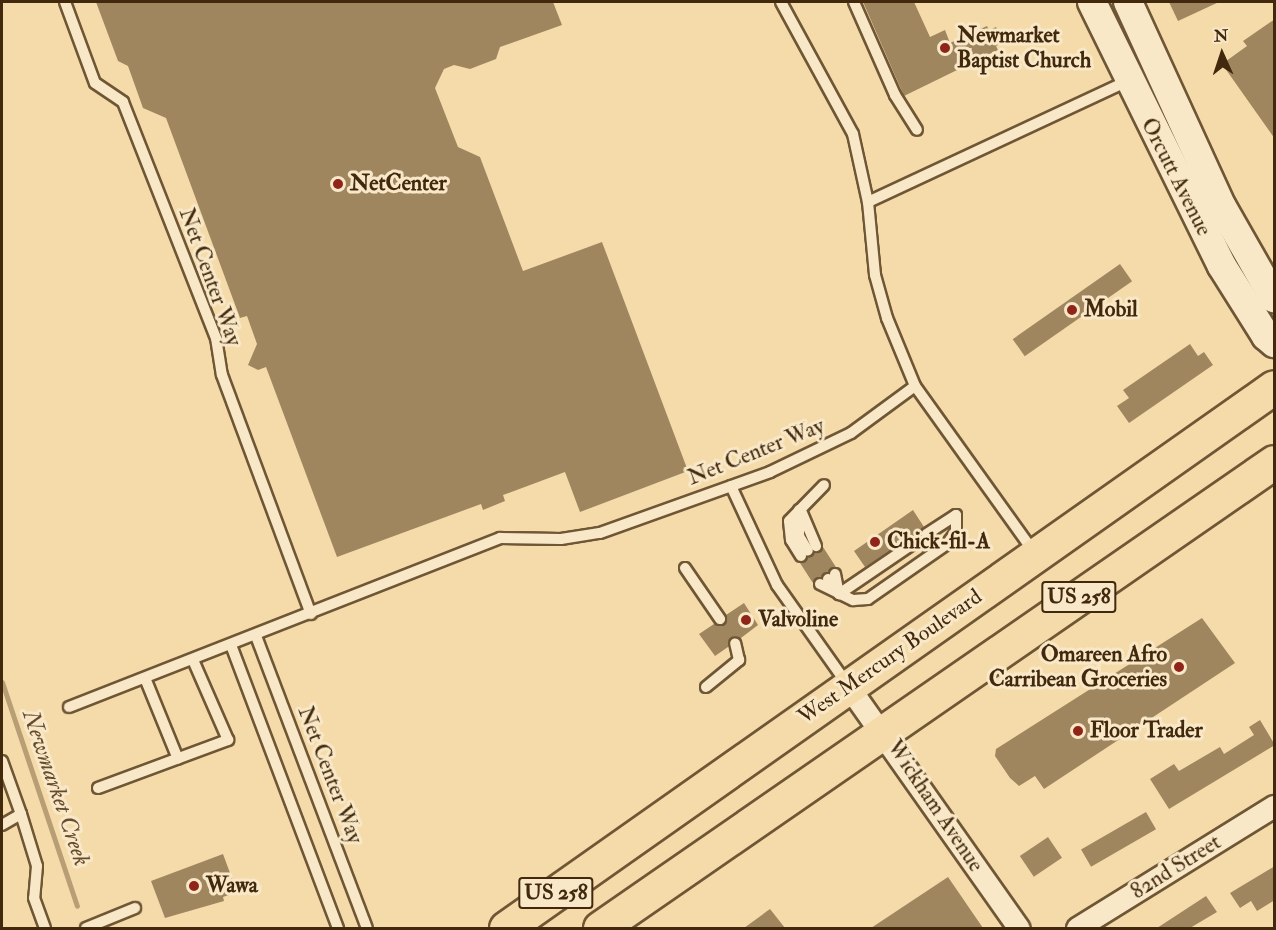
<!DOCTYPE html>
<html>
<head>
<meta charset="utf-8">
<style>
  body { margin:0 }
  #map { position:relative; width:1276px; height:930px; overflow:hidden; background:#f5dbaa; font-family:"IM FELL Double Pica",serif }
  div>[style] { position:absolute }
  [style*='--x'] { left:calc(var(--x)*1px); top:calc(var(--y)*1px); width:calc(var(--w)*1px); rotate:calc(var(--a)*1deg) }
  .stream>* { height:5px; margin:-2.5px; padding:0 2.5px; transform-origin:2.5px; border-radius:2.5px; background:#b89e75 }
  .building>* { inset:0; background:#9f865f; transform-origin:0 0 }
  .roads { filter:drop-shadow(2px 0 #6f5635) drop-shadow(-2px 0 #6f5635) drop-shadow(0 2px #6f5635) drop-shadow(0 -2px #6f5635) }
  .service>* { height:10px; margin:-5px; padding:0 5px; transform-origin:5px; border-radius:5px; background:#f8e8c8 }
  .minor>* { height:21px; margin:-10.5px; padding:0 10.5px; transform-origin:10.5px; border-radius:10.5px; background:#f8e8c8 }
  .secondary>* { height:28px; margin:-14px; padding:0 14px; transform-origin:14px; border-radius:14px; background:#f8e8c8 }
  .trunk>* { height:33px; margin:-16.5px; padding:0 16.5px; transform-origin:16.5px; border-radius:16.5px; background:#f5dbaa }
  .dots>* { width:16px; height:16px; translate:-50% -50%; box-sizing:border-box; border:3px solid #f8e8c8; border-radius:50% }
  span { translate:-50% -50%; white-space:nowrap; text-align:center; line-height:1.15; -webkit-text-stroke:6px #f8e8c8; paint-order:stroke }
  .shield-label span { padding:2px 4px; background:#f8e8c8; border:2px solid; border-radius:4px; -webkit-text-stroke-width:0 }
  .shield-label { font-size:21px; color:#42290e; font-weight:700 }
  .poi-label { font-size:22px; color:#42290e; font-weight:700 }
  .left { translate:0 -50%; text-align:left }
  .right { translate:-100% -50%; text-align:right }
  .street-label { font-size:22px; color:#42290e }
  .water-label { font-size:24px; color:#654c2d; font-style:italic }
  .frame { position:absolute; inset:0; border:3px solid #42290e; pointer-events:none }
  .north { position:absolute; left:1192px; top:24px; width:60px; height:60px; -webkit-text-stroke:4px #f8e8c8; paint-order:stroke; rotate:357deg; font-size:16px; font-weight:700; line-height:24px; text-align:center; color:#42290e }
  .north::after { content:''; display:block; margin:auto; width:21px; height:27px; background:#42290e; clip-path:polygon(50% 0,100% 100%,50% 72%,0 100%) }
</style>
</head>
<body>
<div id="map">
  <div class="stream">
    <div style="--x:2;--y:682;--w:236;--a:71.5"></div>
  </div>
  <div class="building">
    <div style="clip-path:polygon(96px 2px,553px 2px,562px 25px,500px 47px,496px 59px,470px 69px,454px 65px,444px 69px,435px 88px,458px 147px,480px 157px,523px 271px,602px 242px,688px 471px,580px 512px,565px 472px,503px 495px,505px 501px,483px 510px,481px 504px,337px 557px,266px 367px,258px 370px,248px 365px,257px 344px,247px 316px,240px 318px,166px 118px,143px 108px,128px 66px,118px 61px)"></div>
    <div style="clip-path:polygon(863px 2px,914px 2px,930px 37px,945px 30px,950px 43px,987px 26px,989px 30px,996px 27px,1003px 42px,996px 46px,998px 50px,904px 96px)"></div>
    <div style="clip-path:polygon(1169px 2px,1219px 2px,1178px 21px)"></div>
    <div style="clip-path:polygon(1275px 19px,1275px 139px,1222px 64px,1247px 46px,1243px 41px)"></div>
    <div style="left:1120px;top:264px;width:21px;height:131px;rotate:55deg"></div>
    <div style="clip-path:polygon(1190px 344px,1198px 356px,1204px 352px,1213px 365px,1129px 423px,1117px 406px,1129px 398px,1123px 390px)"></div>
    <div style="clip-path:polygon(913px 510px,924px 527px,921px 539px,935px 543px,922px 552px,917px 540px,907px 539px,865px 567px,854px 551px)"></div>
    <div style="left:823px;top:547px;width:24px;height:28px;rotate:57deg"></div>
    <div style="clip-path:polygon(744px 603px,758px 625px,741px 638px,730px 637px,728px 647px,715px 656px,699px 634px,714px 624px,724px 625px,726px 615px)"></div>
    <div style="clip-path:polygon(1202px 618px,1235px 663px,1044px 789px,1035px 776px,1019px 786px,1010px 778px,995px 756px,996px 749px)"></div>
    <div style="clip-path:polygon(1260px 720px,1275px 745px,1169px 809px,1150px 779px,1174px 764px,1179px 771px,1220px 747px,1224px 754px,1254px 735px,1249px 727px)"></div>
    <div style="left:1146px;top:812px;width:20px;height:75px;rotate:60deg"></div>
    <div style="left:1048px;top:837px;width:25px;height:34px;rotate:56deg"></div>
    <div style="clip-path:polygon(223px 854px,237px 892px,223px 897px,224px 901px,165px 918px,151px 881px)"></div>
    <div style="clip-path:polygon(1275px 866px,1275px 900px,1257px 911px,1251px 901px,1240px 908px,1230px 893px)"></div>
    <div style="clip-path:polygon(948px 877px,983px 928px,871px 928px)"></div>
    <div style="clip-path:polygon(1206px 896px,1217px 912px,1190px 928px,1157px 928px)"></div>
    <div style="clip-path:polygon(770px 909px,785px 928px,744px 928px)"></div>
  </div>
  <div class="roads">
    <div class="service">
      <div style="--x:65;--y:2;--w:86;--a:69.7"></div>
      <div style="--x:95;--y:83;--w:34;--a:34"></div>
      <div style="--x:123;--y:102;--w:254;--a:68.5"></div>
      <div style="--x:216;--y:338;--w:37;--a:81"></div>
      <div style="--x:222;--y:375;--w:255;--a:69.6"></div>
      <div style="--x:781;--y:2;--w:150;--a:61.4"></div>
      <div style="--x:853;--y:134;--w:70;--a:77.6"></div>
      <div style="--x:868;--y:202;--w:73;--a:84.5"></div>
      <div style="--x:875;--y:275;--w:45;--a:74.4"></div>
      <div style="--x:887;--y:318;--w:74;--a:67.6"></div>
      <div style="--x:915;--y:386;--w:204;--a:54.4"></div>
      <div style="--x:854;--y:2;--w:102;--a:66.2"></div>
      <div style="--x:895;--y:95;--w:41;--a:57.8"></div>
      <div style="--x:868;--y:202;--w:287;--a:-25"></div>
      <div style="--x:731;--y:486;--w:109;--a:65.1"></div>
      <div style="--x:777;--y:585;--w:121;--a:54.7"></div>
      <div style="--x:799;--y:510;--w:26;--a:90"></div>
      <div style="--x:799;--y:536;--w:17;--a:59"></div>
      <div style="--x:802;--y:513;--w:36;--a:67"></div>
      <div style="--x:801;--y:556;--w:19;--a:-122"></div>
      <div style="--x:791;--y:540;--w:19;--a:-96"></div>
      <div style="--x:789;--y:521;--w:50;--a:-45.8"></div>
      <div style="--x:685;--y:568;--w:62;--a:55.5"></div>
      <div style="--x:835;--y:574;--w:20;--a:79"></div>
      <div style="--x:828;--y:579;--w:19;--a:54"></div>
      <div style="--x:820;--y:584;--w:37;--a:26"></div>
      <div style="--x:853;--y:600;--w:15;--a:-4"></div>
      <div style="--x:868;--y:599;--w:96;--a:-34.8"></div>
      <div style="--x:947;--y:544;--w:15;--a:-53"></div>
      <div style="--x:956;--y:532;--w:17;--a:-90"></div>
      <div style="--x:956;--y:515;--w:35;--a:147"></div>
      <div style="--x:839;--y:594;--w:87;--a:-34.2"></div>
      <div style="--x:256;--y:636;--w:312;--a:69.2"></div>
      <div style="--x:231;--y:645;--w:303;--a:69.3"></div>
      <div style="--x:145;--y:678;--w:87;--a:67.8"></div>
      <div style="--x:706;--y:687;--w:43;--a:-39.3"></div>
      <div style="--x:739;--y:660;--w:17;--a:-103"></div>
      <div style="--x:69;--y:707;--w:463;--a:-21.4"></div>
      <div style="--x:500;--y:538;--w:61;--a:0.9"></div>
      <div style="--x:561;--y:539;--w:39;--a:-9"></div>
      <div style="--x:600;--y:533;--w:181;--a:-19.7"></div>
      <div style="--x:770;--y:472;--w:90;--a:-25.7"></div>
      <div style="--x:851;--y:433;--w:79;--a:-36.3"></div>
      <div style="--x:2;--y:761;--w:56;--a:70.3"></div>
      <div style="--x:21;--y:814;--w:22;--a:150"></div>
      <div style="--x:98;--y:788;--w:139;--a:-20.3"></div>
      <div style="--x:228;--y:740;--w:87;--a:-113.6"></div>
      <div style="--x:21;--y:814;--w:54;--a:72.9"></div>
      <div style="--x:37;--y:866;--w:32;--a:95"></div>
      <div style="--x:34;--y:898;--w:32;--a:70"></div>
      <div style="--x:86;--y:928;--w:53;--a:-22.2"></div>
    </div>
    <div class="minor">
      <div style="--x:848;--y:686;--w:296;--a:54.8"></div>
      <div style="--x:1077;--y:928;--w:232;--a:-31.8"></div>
    </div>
    <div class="secondary">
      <div style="--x:1092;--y:2;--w:294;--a:63.8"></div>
      <div style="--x:1222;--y:266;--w:83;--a:57.8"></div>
      <div style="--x:1266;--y:336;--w:11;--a:41"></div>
      <div style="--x:1128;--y:2;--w:226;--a:65.4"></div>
      <div style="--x:1222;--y:207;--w:105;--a:60.3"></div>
    </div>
    <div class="trunk">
      <div style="--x:506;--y:928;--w:939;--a:-35.16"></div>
      <div style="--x:600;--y:928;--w:819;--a:-34.66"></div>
    </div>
  </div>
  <div class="dots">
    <div style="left:945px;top:48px;background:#8f2418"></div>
    <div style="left:338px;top:184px;background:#8f2418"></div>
    <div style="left:1072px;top:310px;background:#8f2418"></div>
    <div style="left:875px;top:542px;background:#8f2418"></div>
    <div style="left:746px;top:620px;background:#8f2418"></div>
    <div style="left:1179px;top:667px;background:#8f2418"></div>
    <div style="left:1078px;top:731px;background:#8f2418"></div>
    <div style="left:194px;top:886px;background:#8f2418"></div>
  </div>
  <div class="shield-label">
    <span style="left:1079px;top:597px">US 258</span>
    <span style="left:556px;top:893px">US 258</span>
  </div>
  <div class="poi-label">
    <span class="left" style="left:957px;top:48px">Newmarket<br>Baptist Church</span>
    <span class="left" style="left:350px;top:184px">NetCenter</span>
    <span class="left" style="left:1084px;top:310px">Mobil</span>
    <span class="left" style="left:887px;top:542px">Chick-fil-A</span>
    <span class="left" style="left:758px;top:620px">Valvoline</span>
    <span class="right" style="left:1167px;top:667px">Omareen Afro<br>Carribean Groceries</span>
    <span class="left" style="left:1090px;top:731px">Floor Trader</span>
    <span class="left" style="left:206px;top:886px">Wawa</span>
  </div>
  <div class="street-label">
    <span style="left:1176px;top:177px;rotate:63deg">Orcutt Avenue</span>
    <span style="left:210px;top:277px;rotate:70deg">Net Center Way</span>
    <span style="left:756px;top:452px;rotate:-22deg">Net Center Way</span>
    <span style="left:890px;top:657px;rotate:-35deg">West Mercury Boulevard</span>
    <span style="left:330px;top:775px;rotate:69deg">Net Center Way</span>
    <span style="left:935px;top:806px;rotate:56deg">Wickham Avenue</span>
    <span style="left:1176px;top:867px;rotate:-32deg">82nd Street</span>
  </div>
  <div class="water-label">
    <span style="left:56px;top:788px;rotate:71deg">Newmarket Creek</span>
  </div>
  <div class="frame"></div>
  <div class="north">N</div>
</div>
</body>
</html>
